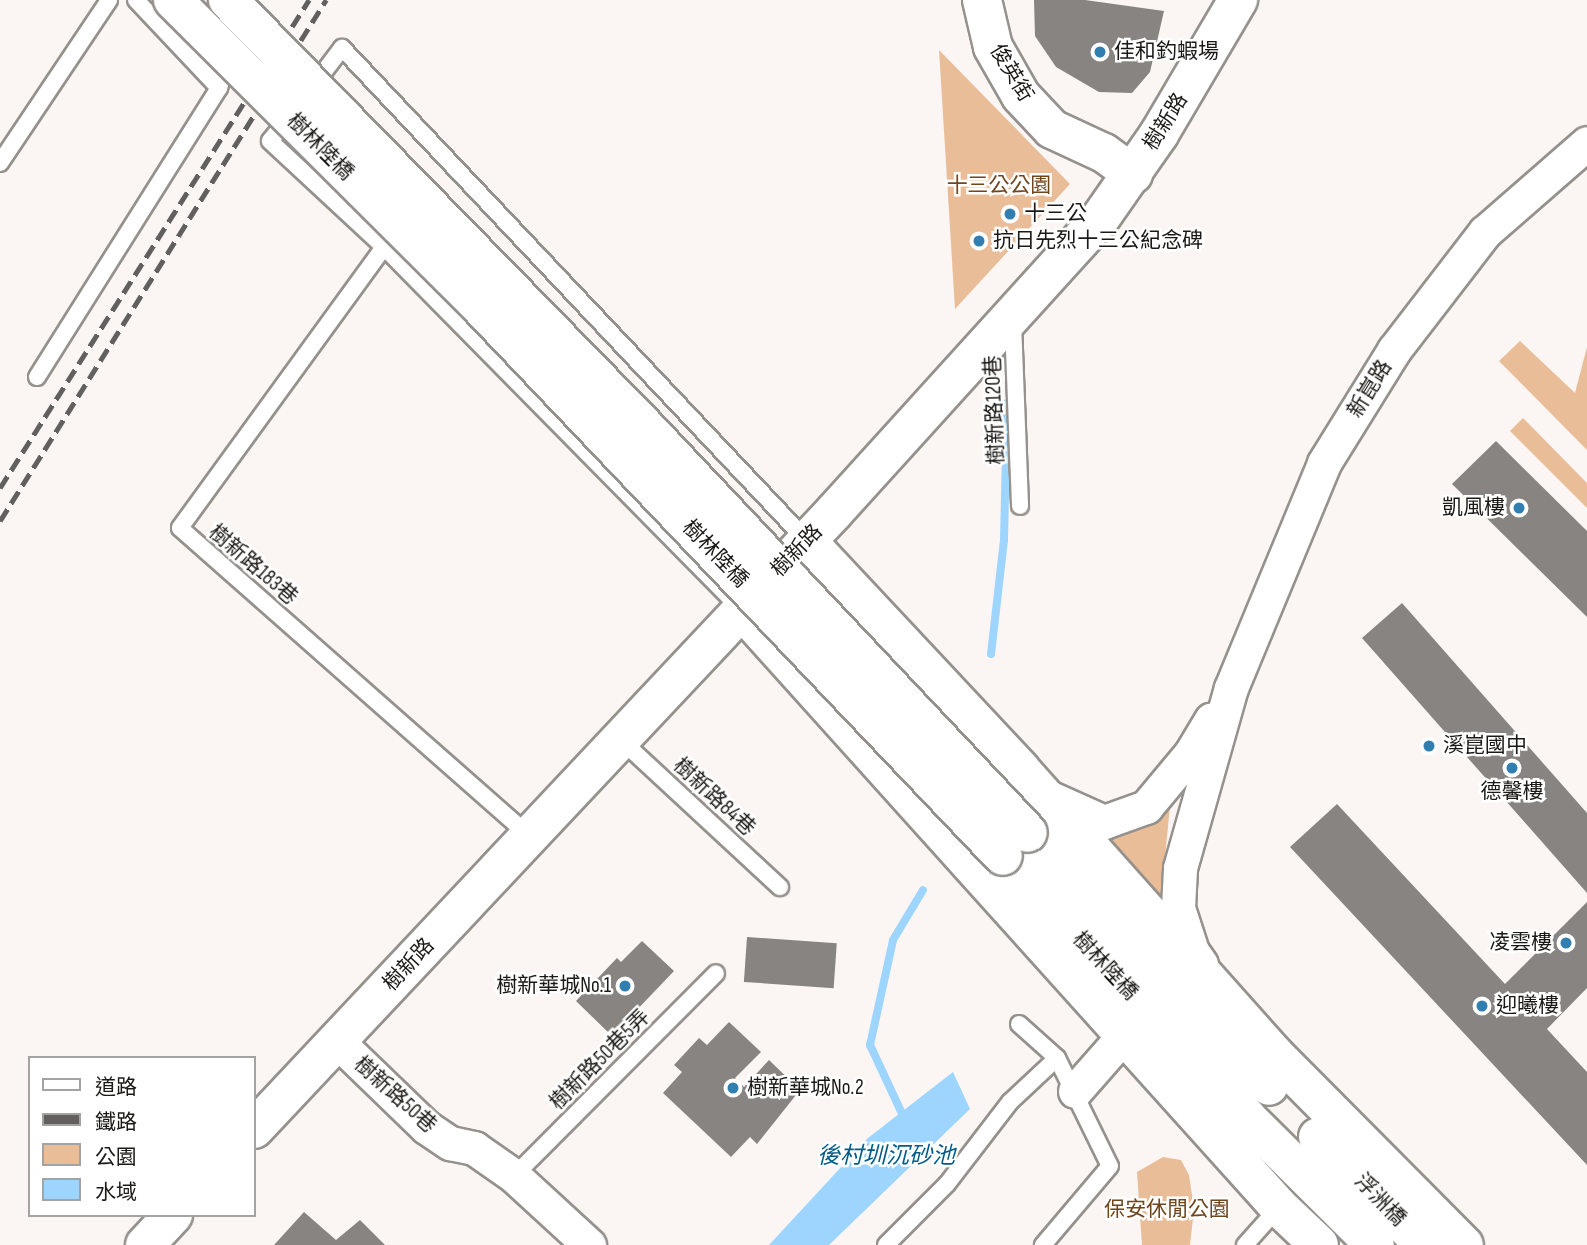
<!DOCTYPE html>
<html>
<head>
<meta charset="utf-8">
<style>
  body { margin:0 }
  #map { position:relative; width:1587px; height:1245px; overflow:hidden; background:#fbf6f3; font-family:"Sofia Sans Condensed","Noto Sans TC",sans-serif }
  div>[style] { position:absolute }
  [style*='--x'] { left:calc(var(--x)*1px); top:calc(var(--y)*1px); width:calc(var(--w)*1px); rotate:calc(var(--a)*1deg) }
  .green>* { inset:0; background:#e9bd98 }
  .water>* { inset:0; background:#9dd5ff }
  .stream>* { height:8px; margin:-4px; padding:0 4px; transform-origin:4px; border-radius:4px; background:#9dd5ff }
  .building>* { inset:0; background:#888481; transform-origin:0 0 }
  .roads { filter:drop-shadow(2px 0 #95918d) drop-shadow(-2px 0 #95918d) drop-shadow(0 2px #95918d) drop-shadow(0 -2px #95918d) }
  .lane>* { height:16px; margin:-8px; padding:0 8px; transform-origin:8px; border-radius:8px; background:#fff }
  .street>* { height:33px; margin:-16.5px; padding:0 16.5px; transform-origin:16.5px; border-radius:16.5px; background:#fff }
  .secondary>* { height:38px; margin:-19px; padding:0 19px; transform-origin:19px; border-radius:19px; background:#fff }
  .rail>* { height:5px; margin-top:-2.5px; transform-origin:0; background:repeating-linear-gradient(90deg,#62605e 0 14px,transparent 0 21px) }
  .bridges { filter:drop-shadow(2px 0 #95918d) drop-shadow(-2px 0 #95918d) drop-shadow(0 2px #95918d) drop-shadow(0 -2px #95918d) }
  .secondary-bridge>* { height:38px; margin:-19px; padding:0 19px; transform-origin:19px; border-radius:19px; background:#fff }
  .dots>* { width:19px; height:19px; translate:-50% -50%; box-sizing:border-box; border:4px solid #fff; border-radius:50% }
  span { translate:-50% -50%; white-space:nowrap; text-align:center; line-height:1.15; -webkit-text-stroke:5px #fff; paint-order:stroke }
  .poi-label { font-size:21px; color:#1a1917 }
  .left { translate:0 -50%; text-align:left }
  .right { translate:-100% -50%; text-align:right }
  .street-label { font-size:21px; color:#1a1917 }
  .park-label { font-size:21px; color:#70461d }
  .water-label { font-size:23px; color:#005b8a; font-style:italic }
  .legend { position:absolute; left:28px; top:1056px; width:228px; height:161px; box-sizing:border-box; background:#fff; border:2px solid #a3a3a2; margin:0; padding:9px 12px; list-style:none; font-size:21px; color:#1a1917 }
  .legend li { display:flex; align-items:center; gap:14px; height:35px }
  .legend b { width:35px; border:2px solid #a3a3a2 }
</style>
</head>
<body>
<div id="map">
  <div class="green">
    <div style="clip-path:polygon(939px 50px,1070px 184px,955px 309px)"></div>
    <div style="clip-path:polygon(1520px 341px,1575px 393px,1587px 347px,1587px 450px,1499px 361px)"></div>
    <div style="clip-path:polygon(1523px 418px,1587px 483px,1587px 508px,1510px 431px)"></div>
    <div style="clip-path:polygon(1170px 806px,1165px 857px,1166px 926px,1087px 830px,1128px 830px)"></div>
    <div style="clip-path:polygon(1163px 1157px,1181px 1160px,1189px 1175px,1194px 1209px,1190px 1245px,1142px 1245px,1137px 1172px)"></div>
  </div>
  <div class="water">
    <div style="clip-path:polygon(953px 1072px,970px 1109px,829px 1245px,769px 1245px,868px 1138px)"></div>
  </div>
  <div class="stream">
    <div style="--x:991;--y:654;--w:115;--a:-83.5"></div>
    <div style="--x:1004;--y:540;--w:137;--a:-88.7"></div>
    <div style="--x:905;--y:1120;--w:83;--a:-115"></div>
    <div style="--x:870;--y:1045;--w:107;--a:-77.6"></div>
    <div style="--x:893;--y:940;--w:58;--a:-59"></div>
  </div>
  <div class="building">
    <div style="clip-path:polygon(1034px 0,1085px 0,1164px 11px,1150px 72px,1132px 93px,1099px 92px,1056px 67px,1035px 36px)"></div>
    <div style="clip-path:polygon(1496px 441px,1587px 531px,1587px 617px,1452px 484px)"></div>
    <div style="clip-path:polygon(1402px 603px,1587px 813px,1587px 893px,1362px 638px)"></div>
    <div style="clip-path:polygon(1337px 804px,1505px 984px,1587px 902px,1587px 988px,1547px 1029px,1587px 1072px,1587px 1165px,1290px 847px)"></div>
    <div style="left:747px;top:937px;width:90px;height:45px;rotate:4deg"></div>
    <div style="clip-path:polygon(642px 941px,674px 971px,612px 1036px,576px 1001px,617px 958px,621px 962px)"></div>
    <div style="clip-path:polygon(729px 1022px,761px 1052px,735px 1078px,744px 1087px,769px 1060px,800px 1090px,757px 1144px,750px 1137px,731px 1157px,663px 1093px,682px 1072px,674px 1065px,699px 1038px,707px 1045px)"></div>
    <div style="clip-path:polygon(304px 1212px,336px 1240px,360px 1220px,385px 1245px,274px 1245px)"></div>
  </div>
  <div class="roads">
    <div class="lane">
      <div style="--x:136;--y:0;--w:121;--a:46.7"></div>
      <div style="--x:313;--y:86;--w:48;--a:-52.7"></div>
      <div style="--x:342;--y:48;--w:678;--a:46.67"></div>
      <div style="--x:291;--y:115;--w:33;--a:129"></div>
      <div style="--x:270;--y:141;--w:156;--a:42.9"></div>
      <div style="--x:384;--y:247;--w:508;--a:45.4"></div>
      <div style="--x:0;--y:163;--w:196;--a:-56.2"></div>
      <div style="--x:384;--y:247;--w:347;--a:126"></div>
      <div style="--x:180;--y:528;--w:464;--a:41.4"></div>
      <div style="--x:1013;--y:323;--w:183;--a:87.8"></div>
      <div style="--x:37;--y:377;--w:342;--a:-57.8"></div>
      <div style="--x:219;--y:88;--w:31;--a:-73"></div>
      <div style="--x:620;--y:739;--w:218;--a:42.8"></div>
      <div style="--x:1019;--y:1024;--w:51;--a:41.8"></div>
      <div style="--x:1057;--y:1058;--w:120;--a:63.9"></div>
      <div style="--x:1110;--y:1166;--w:104;--a:130.3"></div>
      <div style="--x:514;--y:1176;--w:286;--a:-45.1"></div>
      <div style="--x:886;--y:1245;--w:86;--a:-45"></div>
      <div style="--x:947;--y:1184;--w:103;--a:-52.5"></div>
      <div style="--x:1010;--y:1102;--w:64;--a:-43.1"></div>
      <div style="--x:1245;--y:1245;--w:51;--a:-48.2"></div>
    </div>
    <div class="street">
      <div style="--x:1044;--y:795;--w:66;--a:24.2"></div>
      <div style="--x:1104;--y:822;--w:45;--a:-19.7"></div>
      <div style="--x:1146;--y:807;--w:70;--a:-50.2"></div>
      <div style="--x:1191;--y:753;--w:39;--a:-59"></div>
      <div style="--x:1201;--y:964;--w:16;--a:-125"></div>
      <div style="--x:1192;--y:951;--w:45;--a:-108"></div>
      <div style="--x:1178;--y:908;--w:40;--a:-87.1"></div>
      <div style="--x:1180;--y:868;--w:187;--a:-74.2"></div>
      <div style="--x:1231;--y:688;--w:243;--a:-67.5"></div>
      <div style="--x:1324;--y:463;--w:133;--a:-58.2"></div>
      <div style="--x:1394;--y:350;--w:149;--a:-52.4"></div>
      <div style="--x:1485;--y:232;--w:135;--a:-41.1"></div>
      <div style="--x:337;--y:1041;--w:124;--a:44"></div>
      <div style="--x:426;--y:1127;--w:29;--a:34"></div>
      <div style="--x:450;--y:1143;--w:25;--a:12"></div>
      <div style="--x:474;--y:1148;--w:49;--a:35"></div>
      <div style="--x:514;--y:1176;--w:102;--a:42.6"></div>
      <div style="--x:1075;--y:1091;--w:77;--a:-48.7"></div>
    </div>
    <div class="secondary">
      <div style="--x:982;--y:0;--w:48;--a:76.8"></div>
      <div style="--x:993;--y:47;--w:56;--a:60.3"></div>
      <div style="--x:1021;--y:96;--w:45;--a:46.8"></div>
      <div style="--x:1052;--y:129;--w:57;--a:24.8"></div>
      <div style="--x:1104;--y:153;--w:36;--a:36"></div>
      <div style="--x:807;--y:541;--w:312;--a:46.9"></div>
      <div style="--x:1020;--y:769;--w:383;--a:48.3"></div>
      <div style="--x:1275;--y:1055;--w:268;--a:45.2"></div>
      <div style="--x:741;--y:609;--w:804;--a:48.02"></div>
      <div style="--x:1279;--y:1207;--w:55;--a:43.5"></div>
      <div style="--x:1028;--y:833;--w:349;--a:46.4"></div>
      <div style="--x:1003;--y:856;--w:358;--a:47"></div>
      <div style="--x:1247;--y:1118;--w:180;--a:44.8"></div>
      <div style="--x:254;--y:1129;--w:848;--a:-46.77"></div>
      <div style="--x:835;--y:511;--w:393;--a:-47.8"></div>
      <div style="--x:1099;--y:220;--w:105;--a:-55.1"></div>
      <div style="--x:1159;--y:134;--w:156;--a:-59.5"></div>
      <div style="--x:1318;--y:1137;--w:151;--a:45.5"></div>
      <div style="--x:145;--y:1245;--w:41;--a:-47"></div>
    </div>
  </div>
  <div class="rail">
    <div style="--x:0;--y:488;--w:578;--a:-57.66"></div>
    <div style="--x:0;--y:521;--w:615;--a:-57.96"></div>
  </div>
  <div class="bridges">
    <div class="secondary-bridge">
      <div style="--x:173;--y:0;--w:432;--a:44.9"></div>
      <div style="--x:479;--y:305;--w:760;--a:46.44"></div>
      <div style="--x:228;--y:0;--w:602;--a:45.67"></div>
      <div style="--x:649;--y:431;--w:552;--a:46.69"></div>
    </div>
  </div>
  <div class="dots">
    <div style="left:1100px;top:52px;background:#317fb1"></div>
    <div style="left:1010px;top:214px;background:#317fb1"></div>
    <div style="left:979px;top:241px;background:#317fb1"></div>
    <div style="left:1519px;top:508px;background:#317fb1"></div>
    <div style="left:1429px;top:746px;background:#317fb1"></div>
    <div style="left:1512px;top:768px;background:#317fb1"></div>
    <div style="left:1566px;top:943px;background:#317fb1"></div>
    <div style="left:625px;top:986px;background:#317fb1"></div>
    <div style="left:1482px;top:1006px;background:#317fb1"></div>
    <div style="left:733px;top:1088px;background:#317fb1"></div>
  </div>
  <div class="poi-label">
    <span class="left" style="left:1114px;top:52px">佳和釣蝦場</span>
    <span class="left" style="left:1024px;top:214px">十三公</span>
    <span class="left" style="left:993px;top:241px">抗日先烈十三公紀念碑</span>
    <span class="right" style="left:1505px;top:508px">凱風樓</span>
    <span class="left" style="left:1443px;top:746px">溪崑國中</span>
    <span style="left:1512px;top:792px">德馨樓</span>
    <span class="right" style="left:1552px;top:943px">凌雲樓</span>
    <span class="right" style="left:611px;top:986px">樹新華城No.1</span>
    <span class="left" style="left:1496px;top:1006px">迎曦樓</span>
    <span class="left" style="left:747px;top:1088px">樹新華城No.2</span>
  </div>
  <div class="street-label">
    <span style="left:1011px;top:73px;rotate:59deg">俊英街</span>
    <span style="left:1166px;top:122px;rotate:-58deg">樹新路</span>
    <span style="left:320px;top:147px;rotate:45deg">樹林陸橋</span>
    <span style="left:1370px;top:389px;rotate:-58deg">新崑路</span>
    <span style="left:995px;top:410px;rotate:-92deg">樹新路120巷</span>
    <span style="left:797px;top:551px;rotate:-46deg">樹新路</span>
    <span style="left:715px;top:554px;rotate:46deg">樹林陸橋</span>
    <span style="left:253px;top:565px;rotate:41deg">樹新路183巷</span>
    <span style="left:714px;top:797px;rotate:43deg">樹新路84巷</span>
    <span style="left:409px;top:965px;rotate:-47deg">樹新路</span>
    <span style="left:1105px;top:966px;rotate:47deg">樹林陸橋</span>
    <span style="left:600px;top:1060px;rotate:-45deg">樹新路50巷5弄</span>
    <span style="left:395px;top:1095px;rotate:42deg">樹新路50巷</span>
    <span style="left:1380px;top:1200px;rotate:46deg">浮洲橋</span>
  </div>
  <div class="park-label">
    <span style="left:999px;top:186px">十三公公園</span>
    <span style="left:1167px;top:1210px">保安休閒公園</span>
  </div>
  <div class="water-label">
    <span style="left:886px;top:1156px">後村圳沉砂池</span>
  </div>
  <ul class="legend">
  <li><b style="height:9px;background:#fff"></b>道路</li>
  <li><b style="height:9px;background:#62605e"></b>鐵路</li>
  <li><b style="height:19px;background:#e9bd98"></b>公園</li>
  <li><b style="height:19px;background:#9dd5ff"></b>水域</li>
  </ul>
</div>
</body>
</html>
